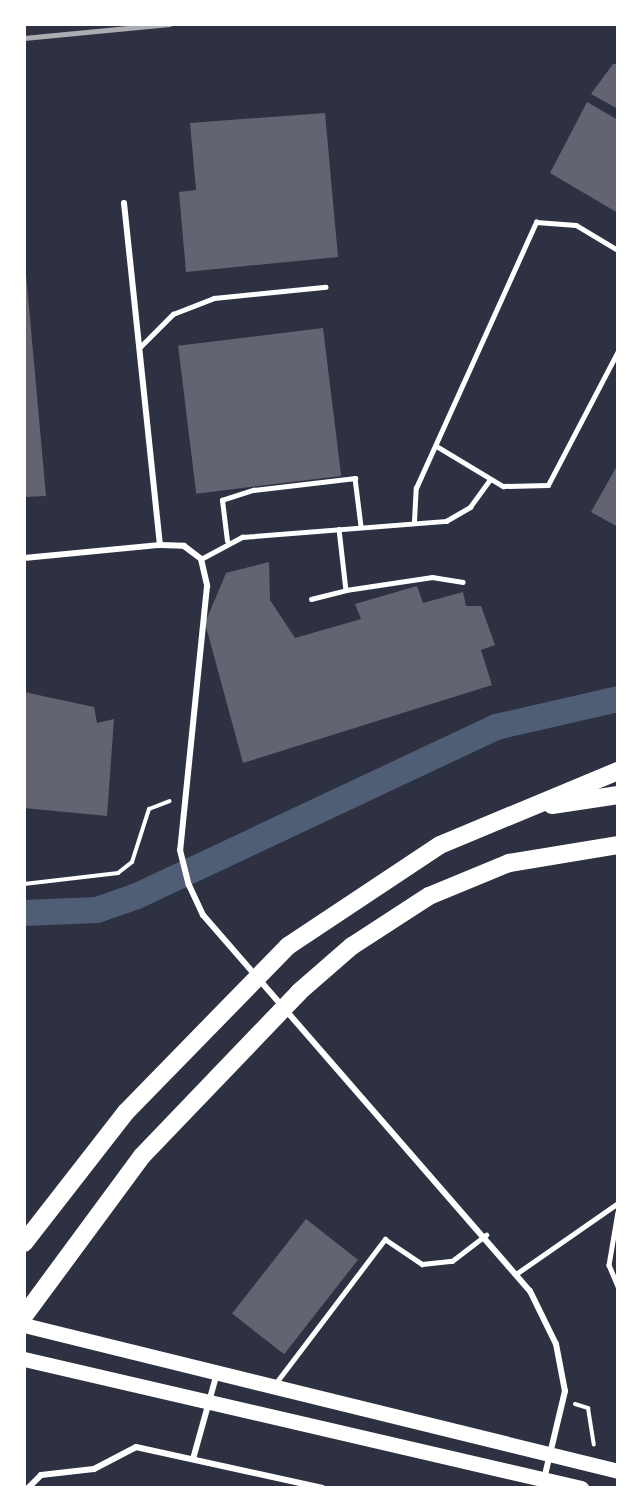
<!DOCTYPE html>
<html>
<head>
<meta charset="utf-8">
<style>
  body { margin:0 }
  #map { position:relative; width:642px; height:1512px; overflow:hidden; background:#2d3142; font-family:"PT Sans Narrow",sans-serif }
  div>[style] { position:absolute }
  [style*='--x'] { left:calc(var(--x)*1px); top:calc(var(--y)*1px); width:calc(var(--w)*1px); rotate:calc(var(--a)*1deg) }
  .canal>* { height:26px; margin:-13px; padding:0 13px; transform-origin:13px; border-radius:13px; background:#4f5d75 }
  .building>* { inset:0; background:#626471; transform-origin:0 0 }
  .path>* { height:4px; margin:-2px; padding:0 2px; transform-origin:2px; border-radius:2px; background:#fff }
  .service>* { height:4.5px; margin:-2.25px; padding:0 2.25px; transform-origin:2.25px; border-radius:2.25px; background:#fff }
  .minor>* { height:6px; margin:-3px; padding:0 3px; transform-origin:3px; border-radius:3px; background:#fff }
  .primary>* { height:15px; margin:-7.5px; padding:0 7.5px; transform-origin:7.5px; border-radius:7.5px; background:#fff }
  .motorway>* { height:18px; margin:-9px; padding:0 9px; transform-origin:9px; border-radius:9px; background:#fff }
  .rail>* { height:4.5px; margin:-2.25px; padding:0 2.25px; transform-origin:2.25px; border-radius:2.25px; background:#abadb3 }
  span { translate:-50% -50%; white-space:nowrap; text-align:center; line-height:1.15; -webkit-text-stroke:6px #fff; paint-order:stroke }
  .frame { position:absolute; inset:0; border:26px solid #fff; pointer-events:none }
</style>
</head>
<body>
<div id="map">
  <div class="canal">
    <div style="--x:24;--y:913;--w:73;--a:-2.4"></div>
    <div style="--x:97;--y:910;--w:42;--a:-19.3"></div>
    <div style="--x:137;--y:896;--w:397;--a:-25.2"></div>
    <div style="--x:496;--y:727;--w:125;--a:-12.9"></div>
  </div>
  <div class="building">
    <div style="clip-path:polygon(613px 64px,618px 64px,618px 109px,591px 94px)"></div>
    <div style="clip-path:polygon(587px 102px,618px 120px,618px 213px,550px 173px)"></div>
    <div style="clip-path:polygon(325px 113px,338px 257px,186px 272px,179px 192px,196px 190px,190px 123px)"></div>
    <div style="clip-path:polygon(26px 274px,46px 496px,24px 497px)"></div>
    <div style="left:323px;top:328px;width:149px;height:146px;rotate:83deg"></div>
    <div style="clip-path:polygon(618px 464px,618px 527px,591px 512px)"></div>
    <div style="clip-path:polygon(269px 562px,270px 600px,295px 638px,361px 619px,355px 604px,417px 586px,423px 603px,463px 592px,466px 606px,481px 606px,495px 645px,481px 650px,492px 685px,243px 763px,205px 623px,226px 573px)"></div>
    <div style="clip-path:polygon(24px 692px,94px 707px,97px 723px,114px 719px,107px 816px,24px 808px)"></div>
    <div style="left:306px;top:1219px;width:66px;height:120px;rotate:38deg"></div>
  </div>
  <div class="path">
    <div style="--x:24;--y:884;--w:95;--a:-6.7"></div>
    <div style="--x:118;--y:873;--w:18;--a:-38"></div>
    <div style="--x:132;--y:862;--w:56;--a:-72.2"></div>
    <div style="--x:149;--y:809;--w:22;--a:-21"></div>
    <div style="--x:575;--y:1404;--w:14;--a:17"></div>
    <div style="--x:588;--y:1408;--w:37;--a:81"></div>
  </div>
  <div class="service">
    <div style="--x:139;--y:348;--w:48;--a:-45"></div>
    <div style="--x:173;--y:314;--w:44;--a:-21.3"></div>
    <div style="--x:214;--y:298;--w:112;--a:-5.7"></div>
    <div style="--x:438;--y:447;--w:76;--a:31"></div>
    <div style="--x:503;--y:486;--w:45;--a:-1.3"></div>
    <div style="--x:548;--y:485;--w:151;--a:-62.4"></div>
    <div style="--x:414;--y:521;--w:33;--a:-87"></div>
    <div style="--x:416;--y:488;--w:292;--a:-65.7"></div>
    <div style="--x:536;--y:222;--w:40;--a:4.3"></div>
    <div style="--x:576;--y:225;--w:49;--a:30.8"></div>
    <div style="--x:339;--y:529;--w:61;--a:83.5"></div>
    <div style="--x:346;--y:590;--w:87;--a:-8.6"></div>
    <div style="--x:432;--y:577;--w:31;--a:9"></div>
    <div style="--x:227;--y:541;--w:41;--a:-97"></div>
    <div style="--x:222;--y:500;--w:33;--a:-18"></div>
    <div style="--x:253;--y:490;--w:103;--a:-6.7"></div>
    <div style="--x:355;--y:478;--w:48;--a:82.9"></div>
    <div style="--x:201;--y:559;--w:47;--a:-28.2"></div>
    <div style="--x:242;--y:537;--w:205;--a:-4.5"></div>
    <div style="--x:446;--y:521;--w:28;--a:-30"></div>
    <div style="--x:470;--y:507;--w:34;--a:-54"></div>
    <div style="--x:311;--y:599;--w:36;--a:-14"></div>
    <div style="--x:618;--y:1212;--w:54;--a:99.6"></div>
    <div style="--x:609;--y:1265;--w:23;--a:67"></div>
    <div style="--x:516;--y:1274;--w:124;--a:-34.8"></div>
    <div style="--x:275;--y:1384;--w:182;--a:-52.8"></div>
    <div style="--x:385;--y:1239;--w:45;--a:34"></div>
    <div style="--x:422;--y:1264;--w:30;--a:-6"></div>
    <div style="--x:452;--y:1261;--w:43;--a:-37.4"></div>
  </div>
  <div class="minor">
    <div style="--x:124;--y:203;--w:344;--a:84"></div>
    <div style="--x:24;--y:558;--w:137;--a:-5.5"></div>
    <div style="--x:160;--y:545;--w:24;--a:2"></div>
    <div style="--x:184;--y:546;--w:21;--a:37"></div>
    <div style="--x:201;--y:559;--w:28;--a:77"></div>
    <div style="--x:207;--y:586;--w:265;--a:95.8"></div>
    <div style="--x:180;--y:850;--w:36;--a:76"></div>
    <div style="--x:189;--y:885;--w:33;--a:65"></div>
    <div style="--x:203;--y:915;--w:498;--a:49"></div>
    <div style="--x:530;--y:1291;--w:59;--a:63.9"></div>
    <div style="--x:556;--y:1344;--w:48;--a:79.2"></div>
    <div style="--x:565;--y:1391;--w:90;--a:103.4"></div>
    <div style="--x:193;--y:1459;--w:89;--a:-74.4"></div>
    <div style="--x:28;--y:1488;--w:18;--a:-45"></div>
    <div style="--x:41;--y:1475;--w:53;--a:-6.5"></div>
    <div style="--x:94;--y:1469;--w:47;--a:-27.6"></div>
    <div style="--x:136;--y:1447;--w:191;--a:12.4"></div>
  </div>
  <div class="primary">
    <div style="--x:24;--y:1325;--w:612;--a:13.81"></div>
    <div style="--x:24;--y:1359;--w:572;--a:13.04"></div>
  </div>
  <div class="motorway">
    <div style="--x:552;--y:805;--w:67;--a:-8.6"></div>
    <div style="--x:24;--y:1243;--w:166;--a:-52.1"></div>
    <div style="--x:126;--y:1112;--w:232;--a:-45.7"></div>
    <div style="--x:288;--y:946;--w:182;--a:-33.6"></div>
    <div style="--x:440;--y:845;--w:193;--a:-22.6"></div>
    <div style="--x:24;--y:1316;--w:199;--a:-53.6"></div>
    <div style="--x:142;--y:1156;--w:227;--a:-46.2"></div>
    <div style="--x:299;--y:992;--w:70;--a:-41"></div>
    <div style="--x:352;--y:946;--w:92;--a:-33"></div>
    <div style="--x:429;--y:896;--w:87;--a:-22.4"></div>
    <div style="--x:509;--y:863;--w:110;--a:-9.4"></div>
  </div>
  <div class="rail">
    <div style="--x:24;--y:38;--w:146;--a:-5.5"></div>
  </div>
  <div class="frame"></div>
</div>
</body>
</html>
